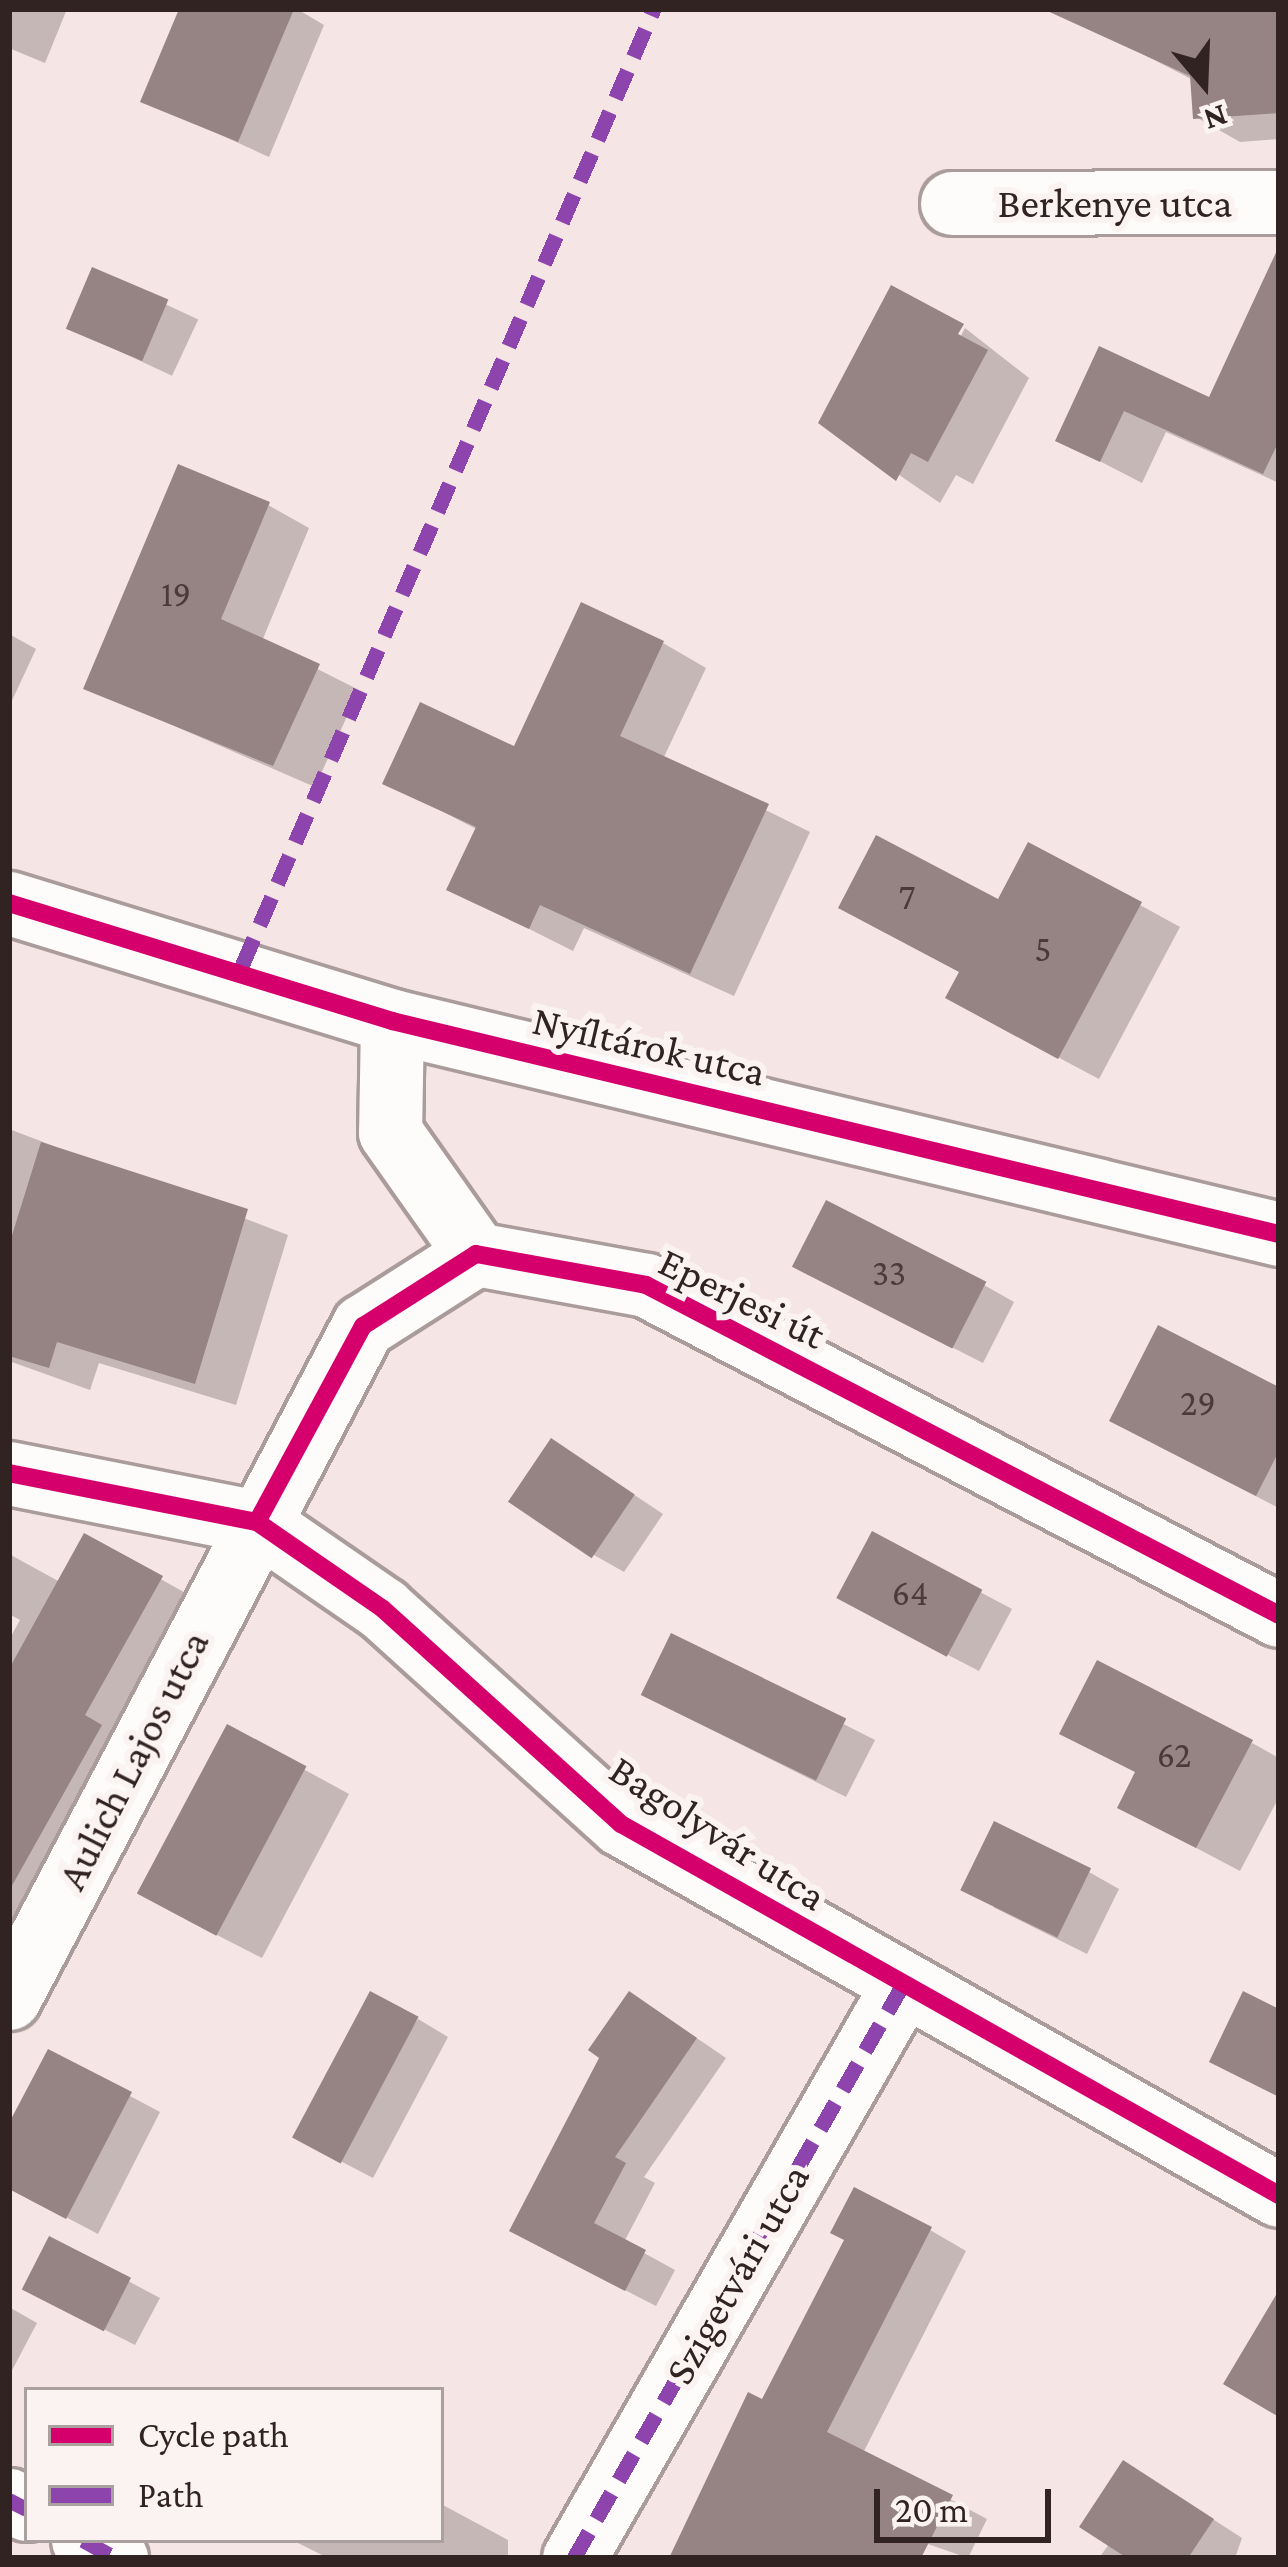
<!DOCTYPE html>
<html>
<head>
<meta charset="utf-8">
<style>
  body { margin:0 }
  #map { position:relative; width:1288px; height:2567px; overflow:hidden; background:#f5e5e4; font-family:"Crimson Pro",serif }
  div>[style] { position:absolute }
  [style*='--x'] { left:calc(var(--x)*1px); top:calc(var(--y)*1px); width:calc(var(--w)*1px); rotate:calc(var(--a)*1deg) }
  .shadow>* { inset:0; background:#0003; transform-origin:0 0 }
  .building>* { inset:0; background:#968383; transform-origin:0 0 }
  .roads { filter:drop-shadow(3px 0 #a99c9b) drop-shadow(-3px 0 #a99c9b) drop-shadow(0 3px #a99c9b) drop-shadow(0 -3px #a99c9b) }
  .minor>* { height:63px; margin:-31.5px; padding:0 31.5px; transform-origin:31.5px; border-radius:31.5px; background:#fefbfb }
  .quiet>* { height:15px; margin-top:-7.5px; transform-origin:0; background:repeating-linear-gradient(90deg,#8e44ad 0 30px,transparent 0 45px) }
  .cycleway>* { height:18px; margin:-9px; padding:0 9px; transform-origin:9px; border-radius:9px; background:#d6006c }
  span { translate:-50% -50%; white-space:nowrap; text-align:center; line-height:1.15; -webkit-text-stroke:12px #faf3f2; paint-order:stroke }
  .number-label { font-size:36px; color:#4a3b3a }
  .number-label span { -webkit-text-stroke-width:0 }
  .street-label { font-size:42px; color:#312322 }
  .frame { position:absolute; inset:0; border:12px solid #312322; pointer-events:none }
  .legend { position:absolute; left:24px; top:2387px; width:420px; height:156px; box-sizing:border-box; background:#faf3f2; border:3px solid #aaa09f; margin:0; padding:15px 21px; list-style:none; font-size:36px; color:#312322 }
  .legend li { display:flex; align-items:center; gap:24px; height:60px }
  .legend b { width:60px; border:3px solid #aaa09f }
  .north { position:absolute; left:1144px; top:24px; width:120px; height:120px; -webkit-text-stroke:9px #faf3f2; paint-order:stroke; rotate:161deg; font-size:33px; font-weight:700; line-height:48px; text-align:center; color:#312322 }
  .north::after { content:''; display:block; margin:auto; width:42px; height:54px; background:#312322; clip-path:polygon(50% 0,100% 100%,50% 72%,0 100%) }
  .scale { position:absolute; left:874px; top:2489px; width:177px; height:54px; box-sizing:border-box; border:6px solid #312322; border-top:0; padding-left:15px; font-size:36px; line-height:42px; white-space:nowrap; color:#312322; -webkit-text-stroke:9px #faf3f2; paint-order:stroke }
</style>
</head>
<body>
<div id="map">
  <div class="shadow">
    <div style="clip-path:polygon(9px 9px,67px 9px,45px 63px,9px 48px)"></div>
    <div style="clip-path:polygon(182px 9px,297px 9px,324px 25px,269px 157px,144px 100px)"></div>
    <div style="clip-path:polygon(1103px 9px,1279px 9px,1279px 139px,1240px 142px,1196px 117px,1193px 80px,1094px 29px)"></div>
    <div style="left:94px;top:271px;width:115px;height:62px;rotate:25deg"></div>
    <div style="clip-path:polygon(1279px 322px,1279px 483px,1166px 432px,1142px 483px,1059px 440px,1101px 350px,1210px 401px)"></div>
    <div style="clip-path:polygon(965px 328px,1029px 378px,973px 484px,956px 475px,940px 503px,822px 422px,954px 349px)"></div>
    <div style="clip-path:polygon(268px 505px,309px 528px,262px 641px,359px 690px,315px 787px,87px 688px)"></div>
    <div style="clip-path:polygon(9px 634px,36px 649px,9px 707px)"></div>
    <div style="clip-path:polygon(663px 643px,706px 668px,663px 759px,810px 832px,734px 996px,584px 928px,573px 951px,450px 889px,478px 830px,386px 782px,515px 750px)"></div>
    <div style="clip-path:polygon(999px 903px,1140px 905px,1180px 927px,1099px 1079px,988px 1020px)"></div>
    <div style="clip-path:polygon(9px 1129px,288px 1235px,236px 1405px,99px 1363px,90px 1390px,9px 1361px)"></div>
    <div style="clip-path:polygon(826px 1283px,984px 1285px,1014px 1302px,983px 1363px)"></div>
    <div style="clip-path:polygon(1279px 1390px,1279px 1508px,1156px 1445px)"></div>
    <div style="clip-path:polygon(582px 1460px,663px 1514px,624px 1572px,594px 1555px)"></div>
    <div style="clip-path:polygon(873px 1535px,1012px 1609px,979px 1671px,871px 1615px)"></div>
    <div style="clip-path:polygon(85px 1537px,191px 1596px,9px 1970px,9px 1640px,20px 1620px,9px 1614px,9px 1554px,60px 1582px)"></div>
    <div style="clip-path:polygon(672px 1637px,875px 1740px,846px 1797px,674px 1711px)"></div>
    <div style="clip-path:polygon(228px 1728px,349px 1794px,262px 1958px,184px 1918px)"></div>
    <div style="clip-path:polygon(1252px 1743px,1279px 1758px,1279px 1797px,1240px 1871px,1164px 1831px)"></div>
    <div style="clip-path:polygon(1089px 1872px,1119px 1889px,1087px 1954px,993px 1907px)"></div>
    <div style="clip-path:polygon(660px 2013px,726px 2058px,644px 2177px,655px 2183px,624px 2242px,675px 2270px,656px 2306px,543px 2248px)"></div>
    <div style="clip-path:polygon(418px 2019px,448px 2037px,373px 2178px,327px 2154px)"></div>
    <div style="clip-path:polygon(49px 2053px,160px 2112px,98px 2234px,9px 2187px,9px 2131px)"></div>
    <div style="clip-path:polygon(930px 2230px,966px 2251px,863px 2453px,987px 2519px,968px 2558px,885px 2529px,819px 2558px,671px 2558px,763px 2403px)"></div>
    <div style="clip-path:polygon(51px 2240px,160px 2298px,135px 2345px,56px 2305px)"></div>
    <div style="clip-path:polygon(9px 2307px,37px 2323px,9px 2376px)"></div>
    <div style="clip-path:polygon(1154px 2481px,1242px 2538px,1235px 2558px,1099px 2558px)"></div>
    <div style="clip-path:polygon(441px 2504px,508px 2540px,508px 2558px,328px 2558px,292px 2540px,441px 2540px)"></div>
  </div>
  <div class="building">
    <div style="clip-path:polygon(179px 9px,294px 9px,238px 142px,140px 102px)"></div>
    <div style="clip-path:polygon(1043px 9px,1279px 9px,1279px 113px,1193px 119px,1190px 76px)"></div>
    <div style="clip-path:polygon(1279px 246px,1279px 441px,1263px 474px,1124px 411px,1100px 462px,1055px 441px,1099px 346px,1209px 397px)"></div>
    <div style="left:92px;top:267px;width:83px;height:67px;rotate:23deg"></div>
    <div style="clip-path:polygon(891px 285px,964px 324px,958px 334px,988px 350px,928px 462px,911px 453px,896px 481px,818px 423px)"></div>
    <div style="clip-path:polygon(178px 464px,270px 502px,221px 619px,320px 664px,273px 766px,83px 689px)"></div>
    <div style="clip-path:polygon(581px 602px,664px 641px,620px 736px,769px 804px,690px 974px,540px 905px,529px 929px,446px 890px,476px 827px,382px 784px,420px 702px,514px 746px)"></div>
    <div style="clip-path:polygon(876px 835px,998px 899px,1028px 842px,1142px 902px,1058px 1059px,945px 998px,959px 972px,838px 908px)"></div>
    <div style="clip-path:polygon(41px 1142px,248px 1209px,195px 1384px,57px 1342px,49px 1368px,9px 1356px,9px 1245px)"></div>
    <div style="left:826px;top:1200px;width:180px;height:75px;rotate:27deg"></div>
    <div style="clip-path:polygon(1158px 1325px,1279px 1387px,1279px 1451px,1256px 1496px,1109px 1421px)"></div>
    <div style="left:551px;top:1438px;width:101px;height:77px;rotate:34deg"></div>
    <div style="left:872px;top:1531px;width:125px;height:76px;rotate:28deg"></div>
    <div style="clip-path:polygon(84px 1533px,163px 1576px,85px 1715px,102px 1725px,9px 1891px,9px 1669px)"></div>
    <div style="left:671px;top:1633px;width:195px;height:69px;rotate:26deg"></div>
    <div style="clip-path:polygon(1097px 1660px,1253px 1740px,1196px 1848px,1117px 1808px,1135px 1772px,1059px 1734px)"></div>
    <div style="left:227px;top:1724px;width:90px;height:192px;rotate:28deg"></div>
    <div style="left:994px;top:1821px;width:108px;height:77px;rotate:26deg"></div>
    <div style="left:370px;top:1991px;width:55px;height:166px;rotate:28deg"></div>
    <div style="clip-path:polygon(629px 1991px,697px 2038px,615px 2157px,626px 2163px,594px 2223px,646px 2250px,625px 2291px,509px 2231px,599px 2058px,588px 2050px)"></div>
    <div style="clip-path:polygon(1243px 1991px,1279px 2009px,1279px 2097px,1209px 2062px)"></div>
    <div style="clip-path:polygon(48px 2049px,132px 2092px,66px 2219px,9px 2189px,9px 2123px)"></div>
    <div style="clip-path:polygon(854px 2187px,932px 2227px,827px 2432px,953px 2495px,921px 2558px,669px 2558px,748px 2392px,762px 2399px,844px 2240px,830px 2233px)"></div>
    <div style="left:49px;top:2236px;width:92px;height:60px;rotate:27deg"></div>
    <div style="clip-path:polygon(1279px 2290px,1279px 2417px,1223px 2384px)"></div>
    <div style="clip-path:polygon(1123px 2460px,1214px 2519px,1188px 2558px,1127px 2558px,1079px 2527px)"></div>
  </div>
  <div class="roads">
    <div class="minor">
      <div style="--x:952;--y:203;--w:327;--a:-0.2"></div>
      <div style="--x:9;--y:903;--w:401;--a:17.1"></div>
      <div style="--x:392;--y:1021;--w:912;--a:13.5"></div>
      <div style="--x:392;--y:1021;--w:111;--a:91"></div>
      <div style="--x:390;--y:1132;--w:149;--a:54.8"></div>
      <div style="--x:9;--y:1473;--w:253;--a:11.2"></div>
      <div style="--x:257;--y:1522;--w:153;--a:34.6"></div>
      <div style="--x:383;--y:1609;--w:321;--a:42.1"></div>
      <div style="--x:621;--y:1824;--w:755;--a:29.42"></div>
      <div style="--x:9;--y:1998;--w:760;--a:-62.22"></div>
      <div style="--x:363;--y:1326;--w:134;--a:-32.5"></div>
      <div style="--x:476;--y:1254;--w:173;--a:10.3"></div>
      <div style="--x:646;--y:1285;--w:714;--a:27.53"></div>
      <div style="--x:9;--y:2500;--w:20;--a:27"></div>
      <div style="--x:83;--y:2540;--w:38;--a:29"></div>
      <div style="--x:574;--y:2558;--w:655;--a:-60.15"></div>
    </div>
  </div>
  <div class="quiet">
    <div style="--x:242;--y:966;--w:1042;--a:-66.71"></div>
    <div style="--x:9;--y:2500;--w:20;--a:27"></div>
    <div style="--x:83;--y:2540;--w:38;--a:29"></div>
    <div style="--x:574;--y:2558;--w:655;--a:-60.15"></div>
  </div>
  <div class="cycleway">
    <div style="--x:9;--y:903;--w:401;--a:17.1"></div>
    <div style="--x:392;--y:1021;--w:912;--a:13.5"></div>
    <div style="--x:9;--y:1473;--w:253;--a:11.2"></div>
    <div style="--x:257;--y:1522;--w:153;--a:34.6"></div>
    <div style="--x:383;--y:1609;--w:321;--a:42.1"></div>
    <div style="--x:621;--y:1824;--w:755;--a:29.42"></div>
    <div style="--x:257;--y:1522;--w:223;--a:-61.6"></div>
    <div style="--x:363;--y:1326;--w:134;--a:-32.5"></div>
    <div style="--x:476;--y:1254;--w:173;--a:10.3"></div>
    <div style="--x:646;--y:1285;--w:714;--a:27.53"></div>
  </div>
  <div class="number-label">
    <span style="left:176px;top:595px">19</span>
    <span style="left:907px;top:898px">7</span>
    <span style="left:1043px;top:950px">5</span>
    <span style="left:889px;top:1274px">33</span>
    <span style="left:1198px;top:1404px">29</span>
    <span style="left:910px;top:1594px">64</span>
    <span style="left:1174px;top:1756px">62</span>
  </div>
  <div class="street-label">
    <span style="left:1115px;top:203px">Berkenye utca</span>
    <span style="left:649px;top:1046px;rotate:13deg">Nyíltárok utca</span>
    <span style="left:742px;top:1298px;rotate:26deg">Eperjesi út</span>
    <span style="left:133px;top:1760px;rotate:-63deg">Aulich Lajos utca</span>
    <span style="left:718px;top:1833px;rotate:33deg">Bagolyvár utca</span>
    <span style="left:737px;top:2274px;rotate:-60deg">Szigetvári utca</span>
  </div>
  <div class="frame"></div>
  <ul class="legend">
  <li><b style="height:15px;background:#d6006c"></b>Cycle path</li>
  <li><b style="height:15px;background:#8e44ad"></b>Path</li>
  </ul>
  <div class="north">N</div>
  <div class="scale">20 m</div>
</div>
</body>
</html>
